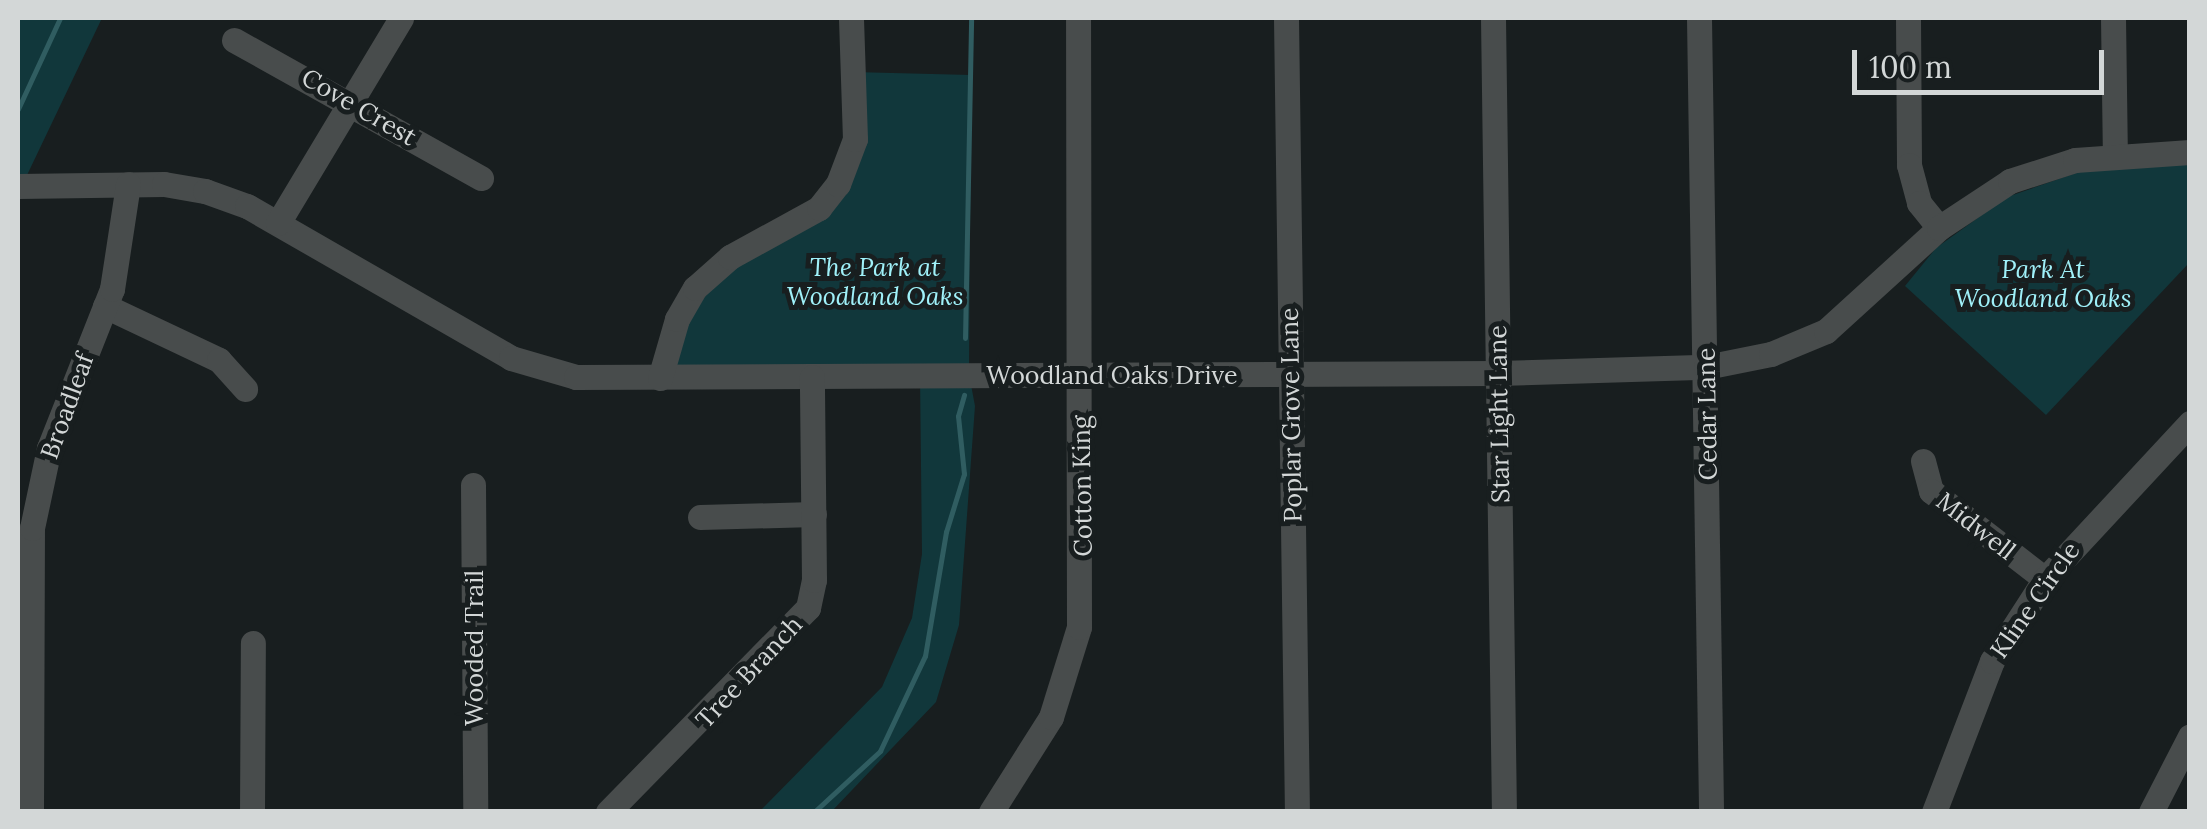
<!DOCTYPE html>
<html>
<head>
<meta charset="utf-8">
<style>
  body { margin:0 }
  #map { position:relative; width:2207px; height:829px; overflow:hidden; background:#181e1f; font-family:Lora,serif }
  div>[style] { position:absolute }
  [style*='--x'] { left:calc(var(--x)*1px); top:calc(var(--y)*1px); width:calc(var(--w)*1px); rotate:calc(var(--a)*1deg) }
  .green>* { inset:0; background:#11373b }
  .stream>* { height:5px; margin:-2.5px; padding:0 2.5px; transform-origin:2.5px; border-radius:2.5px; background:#305d61 }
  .minor>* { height:25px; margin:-12.5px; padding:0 12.5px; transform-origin:12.5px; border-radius:12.5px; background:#484c4c }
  span { translate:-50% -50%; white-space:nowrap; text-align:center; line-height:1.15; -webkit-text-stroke:10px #181e1f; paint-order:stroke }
  .street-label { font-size:25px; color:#d3d7d7 }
  .park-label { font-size:25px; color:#a0f1f9; font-style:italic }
  .frame { position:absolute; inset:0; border:20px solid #d3d7d7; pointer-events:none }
  .scale { position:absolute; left:1852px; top:50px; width:252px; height:45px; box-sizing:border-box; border:5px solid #d3d7d7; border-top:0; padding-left:12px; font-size:30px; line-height:35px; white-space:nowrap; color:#d3d7d7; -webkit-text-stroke:8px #181e1f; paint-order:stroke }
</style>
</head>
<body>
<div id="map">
  <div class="green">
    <div style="clip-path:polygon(18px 18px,102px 18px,18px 194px)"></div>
    <div style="clip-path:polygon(853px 72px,971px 75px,969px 374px,975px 406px,959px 625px,936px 702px,832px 811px,760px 811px,882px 687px,912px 618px,922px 554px,920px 375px,660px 378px,695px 288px,838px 184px)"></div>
    <div style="clip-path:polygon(2189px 164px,2189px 263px,2046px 415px,1905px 286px,1936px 248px,2007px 197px,2082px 171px)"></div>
  </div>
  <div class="stream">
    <div style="--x:18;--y:109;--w:100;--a:-65.2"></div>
    <div style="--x:965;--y:338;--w:320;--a:-88.9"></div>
    <div style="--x:814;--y:812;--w:90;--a:-42.7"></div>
    <div style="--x:880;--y:751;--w:105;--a:-64.7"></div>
    <div style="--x:925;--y:656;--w:126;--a:-80.4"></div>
    <div style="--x:946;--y:532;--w:61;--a:-72.8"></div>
    <div style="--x:964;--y:474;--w:58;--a:-95.9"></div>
    <div style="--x:958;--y:416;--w:22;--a:-74"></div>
  </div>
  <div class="minor">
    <div style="--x:1286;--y:18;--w:794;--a:89.21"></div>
    <div style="--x:1493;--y:18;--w:794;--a:89.21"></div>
    <div style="--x:1699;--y:18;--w:794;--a:89.13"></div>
    <div style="--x:1908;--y:18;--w:147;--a:89.6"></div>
    <div style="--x:1909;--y:165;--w:39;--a:75"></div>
    <div style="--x:1919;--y:203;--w:32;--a:51"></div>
    <div style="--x:2113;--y:18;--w:139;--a:89.2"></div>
    <div style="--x:234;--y:40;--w:283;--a:29.2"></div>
    <div style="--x:18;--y:186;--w:146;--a:-0.8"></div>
    <div style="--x:164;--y:184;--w:42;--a:9.7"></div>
    <div style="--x:205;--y:191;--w:45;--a:19.7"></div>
    <div style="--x:247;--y:206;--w:305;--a:29.9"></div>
    <div style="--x:511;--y:358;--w:68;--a:16.3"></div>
    <div style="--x:576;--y:377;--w:922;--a:-0.25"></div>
    <div style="--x:1498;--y:373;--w:208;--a:-1.7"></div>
    <div style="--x:1706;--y:367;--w:66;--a:-11.3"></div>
    <div style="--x:1771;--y:354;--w:60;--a:-22.7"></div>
    <div style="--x:1826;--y:331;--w:153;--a:-42.3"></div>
    <div style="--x:1939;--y:228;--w:85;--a:-33.5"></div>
    <div style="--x:2010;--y:181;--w:68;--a:-17.9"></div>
    <div style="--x:2075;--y:160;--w:115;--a:-4"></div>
    <div style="--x:278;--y:223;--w:239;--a:-59"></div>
    <div style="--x:105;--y:306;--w:126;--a:25.3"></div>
    <div style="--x:219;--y:360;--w:39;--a:48"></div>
    <div style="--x:660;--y:378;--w:61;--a:-73.9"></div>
    <div style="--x:677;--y:319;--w:36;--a:-60"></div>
    <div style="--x:695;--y:288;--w:47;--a:-41.5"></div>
    <div style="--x:730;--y:257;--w:102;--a:-28.8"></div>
    <div style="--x:819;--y:208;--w:31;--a:-52"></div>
    <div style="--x:838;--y:184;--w:48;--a:-69.3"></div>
    <div style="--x:855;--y:139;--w:121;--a:-91.9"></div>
    <div style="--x:1923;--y:461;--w:31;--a:75"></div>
    <div style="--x:1931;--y:491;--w:144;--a:37.7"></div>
    <div style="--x:473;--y:485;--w:327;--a:89.6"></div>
    <div style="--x:700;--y:517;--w:114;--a:-1.5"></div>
    <div style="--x:31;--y:812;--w:284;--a:-89.8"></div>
    <div style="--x:32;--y:528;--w:82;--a:-78"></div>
    <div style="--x:49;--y:448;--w:171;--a:-68.4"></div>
    <div style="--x:112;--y:289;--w:106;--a:-81.3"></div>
    <div style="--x:252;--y:812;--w:169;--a:-89.7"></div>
    <div style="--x:608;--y:812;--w:286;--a:-45.6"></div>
    <div style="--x:808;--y:608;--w:29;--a:-78"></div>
    <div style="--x:814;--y:580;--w:203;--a:-90.6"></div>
    <div style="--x:991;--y:812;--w:112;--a:-57.7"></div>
    <div style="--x:1051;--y:717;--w:94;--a:-72.7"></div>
    <div style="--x:1079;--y:627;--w:609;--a:-90.09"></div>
    <div style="--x:1934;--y:812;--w:162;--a:-69"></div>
    <div style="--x:1992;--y:661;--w:98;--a:-57.1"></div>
    <div style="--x:2045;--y:579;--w:213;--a:-47.1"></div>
    <div style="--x:2151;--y:812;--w:85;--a:-62.8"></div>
  </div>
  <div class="street-label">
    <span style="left:359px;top:107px;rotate:30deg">Cove Crest</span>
    <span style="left:1112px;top:375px">Woodland Oaks Drive</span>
    <span style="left:67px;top:406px;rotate:-70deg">Broadleaf</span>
    <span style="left:1499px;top:414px;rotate:-91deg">Star Light Lane</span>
    <span style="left:1707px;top:414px;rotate:-91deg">Cedar Lane</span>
    <span style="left:1291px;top:415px;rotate:-91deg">Poplar Grove Lane</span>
    <span style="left:1082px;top:486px;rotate:-91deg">Cotton King</span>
    <span style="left:1976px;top:526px;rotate:38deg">Midwell</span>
    <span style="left:2035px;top:600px;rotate:-55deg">Kline Circle</span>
    <span style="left:474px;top:648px;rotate:-90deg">Wooded Trail</span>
    <span style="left:749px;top:672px;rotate:-47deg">Tree Branch</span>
  </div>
  <div class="park-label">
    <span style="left:875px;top:282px">The Park at<br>Woodland Oaks</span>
    <span style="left:2043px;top:284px">Park At<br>Woodland Oaks</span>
  </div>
  <div class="frame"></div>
  <div class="scale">100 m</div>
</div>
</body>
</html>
